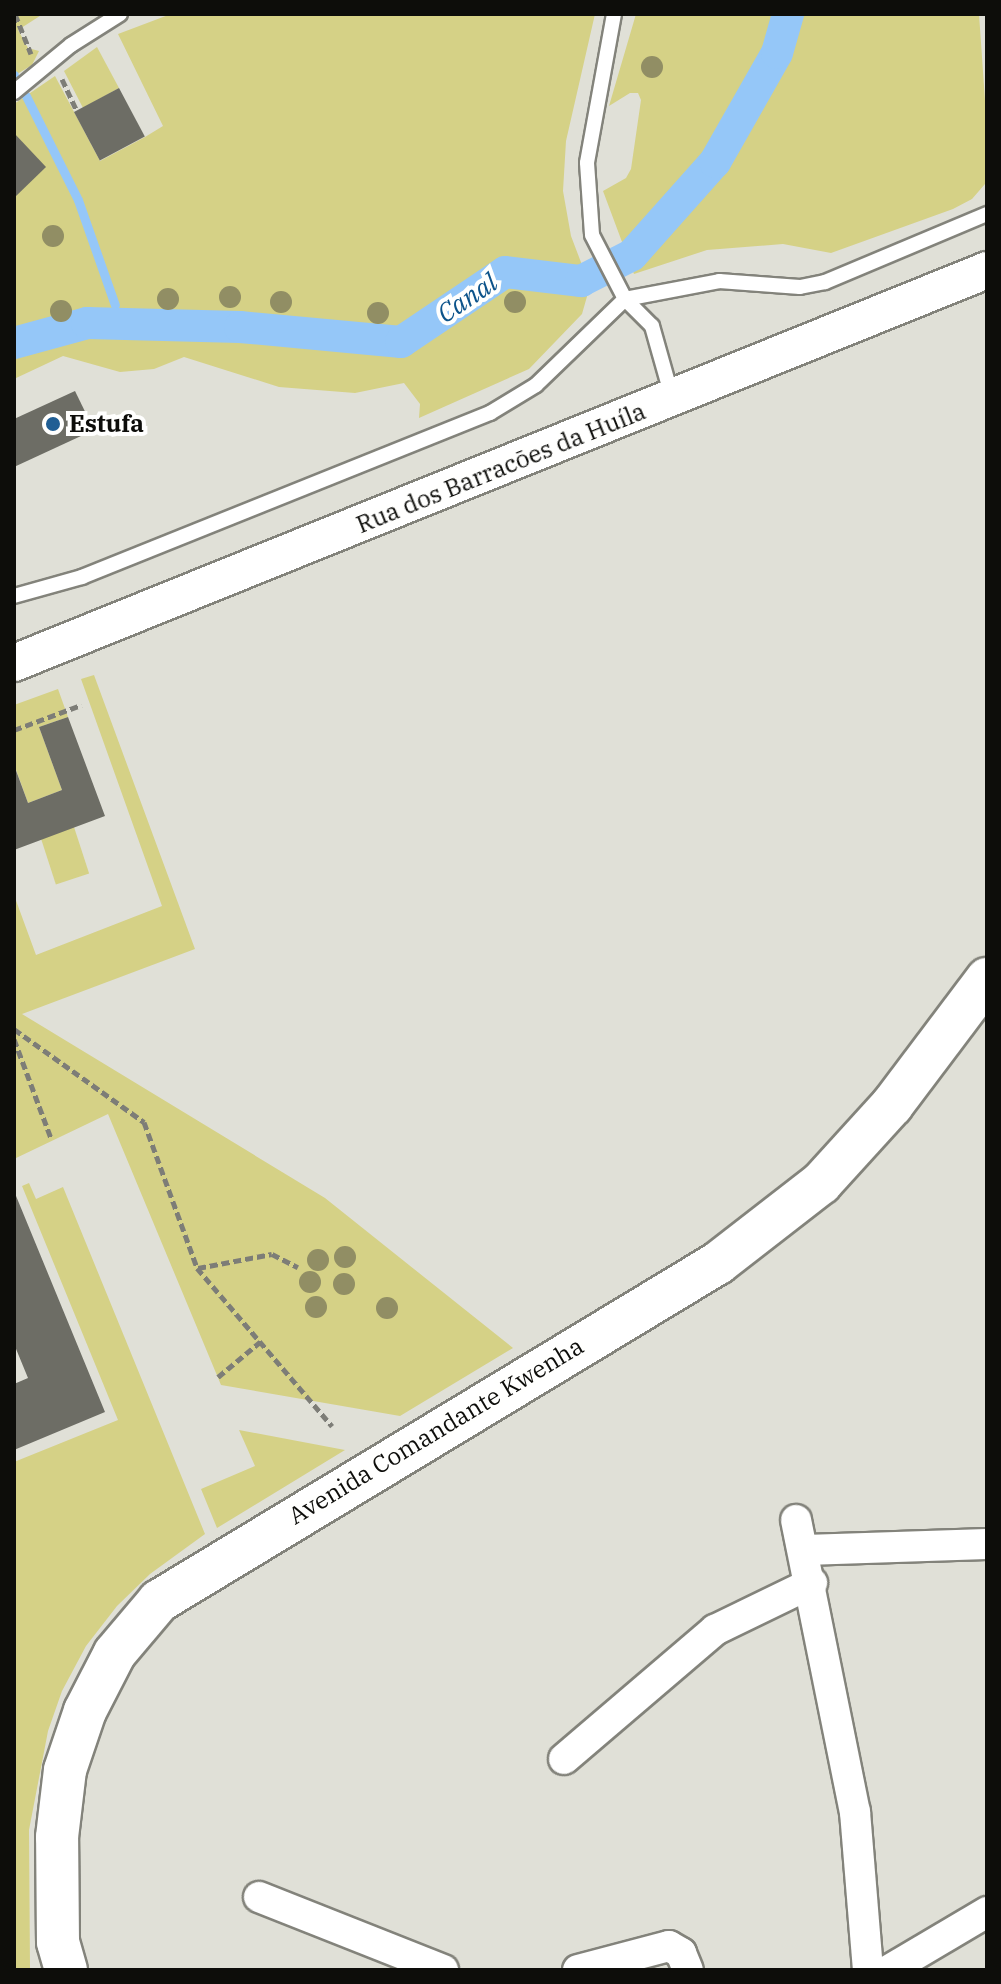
<!DOCTYPE html>
<html>
<head>
<meta charset="utf-8">
<style>
  body { margin:0 }
  #map { position:relative; width:1001px; height:1984px; overflow:hidden; background:#e0e0d7; font-family:"IBM Plex Serif",serif }
  div>[style] { position:absolute }
  [style*='--x'] { left:calc(var(--x)*1px); top:calc(var(--y)*1px); width:calc(var(--w)*1px); rotate:calc(var(--a)*1deg) }
  .green>* { inset:0; background:#d5d186; transform-origin:0 0 }
  .stream>* { height:9px; margin:-4.5px; padding:0 4.5px; transform-origin:4.5px; border-radius:4.5px; background:#95c7f8 }
  .canal>* { height:32px; margin:-16px; padding:0 16px; transform-origin:16px; border-radius:16px; background:#95c7f8 }
  .building>* { inset:0; background:#6d6d65; transform-origin:0 0 }
  .path>* { height:5px; margin-top:-2.5px; transform-origin:0; background:repeating-linear-gradient(90deg,#7d7d77 0 8px,transparent 0 12px) }
  .roads { filter:drop-shadow(2px 0 #83837b) drop-shadow(-2px 0 #83837b) drop-shadow(0 2px #83837b) drop-shadow(0 -2px #83837b) }
  .service>* { height:14px; margin:-7px; padding:0 7px; transform-origin:7px; border-radius:7px; background:#fff }
  .minor>* { height:30px; margin:-15px; padding:0 15px; transform-origin:15px; border-radius:15px; background:#fff }
  .tertiary>* { height:36px; margin:-18px; padding:0 18px; transform-origin:18px; border-radius:18px; background:#fff }
  .secondary>* { height:42px; margin:-21px; padding:0 21px; transform-origin:21px; border-radius:21px; background:#fff }
  .trees>* { width:22px; height:22px; margin:-11px; border-radius:50%; background:#918e64 }
  .dots>* { width:22px; height:22px; translate:-50% -50%; box-sizing:border-box; border:4px solid #fffffe; border-radius:50% }
  span { translate:-50% -50%; white-space:nowrap; text-align:center; line-height:1.15; -webkit-text-stroke:8px #fffffe; paint-order:stroke }
  .poi-label { font-size:24px; color:#0d0d0a; font-weight:700 }
  .left { translate:0 -50%; text-align:left }
  .street-label { font-size:24px; color:#0d0d0a }
  .water-label { font-size:26px; color:#0c538a; font-style:italic }
  .frame { position:absolute; inset:0; border:16px solid #0d0d0a; pointer-events:none }
</style>
</head>
<body>
<div id="map">
  <div class="green">
    <div style="clip-path:polygon(14px 14px,43px 14px,18px 30px,28px 48px,39px 51px,32px 65px,14px 76px)"></div>
    <div style="clip-path:polygon(171px 14px,595px 14px,566px 141px,563px 191px,571px 236px,590px 286px,582px 314px,529px 369px,419px 418px,420px 404px,404px 383px,355px 393px,279px 387px,184px 357px,154px 369px,120px 372px,63px 356px,14px 379px,14px 104px,55px 76px,100px 161px,145px 137px,163px 126px,118px 34px)"></div>
    <div style="clip-path:polygon(636px 14px,979px 14px,987px 129px,985px 184px,972px 199px,953px 209px,831px 253px,783px 244px,707px 250px,634px 274px,603px 191px,626px 178px,631px 169px,641px 100px,638px 93px,630px 93px,609px 106px)"></div>
    <div style="clip-path:polygon(97px 47px,119px 88px,83px 108px,64px 71px)"></div>
    <div style="clip-path:polygon(94px 675px,195px 949px,22px 1014px,325px 1198px,513px 1348px,400px 1416px,221px 1385px,108px 1114px,14px 1159px,14px 895px,36px 955px,162px 906px,81px 679px)"></div>
    <div style="clip-path:polygon(58px 689px,68px 717px,39px 727px,62px 790px,28px 803px,14px 764px,14px 705px)"></div>
    <div style="left:74px;top:827px;width:49px;height:35px;rotate:72deg"></div>
    <div style="clip-path:polygon(29px 1183px,36px 1199px,63px 1187px,205px 1534px,150px 1574px,117px 1606px,86px 1646px,62px 1691px,48px 1731px,29px 1830px,30px 1970px,14px 1970px,14px 1462px,118px 1420px,22px 1186px)"></div>
    <div style="clip-path:polygon(239px 1430px,345px 1450px,217px 1528px,201px 1489px,255px 1466px)"></div>
  </div>
  <div class="stream">
    <div style="--x:14;--y:75;--w:1;--a:90"></div>
    <div style="--x:26;--y:96;--w:116;--a:63.4"></div>
    <div style="--x:78;--y:200;--w:111;--a:70.6"></div>
  </div>
  <div class="canal">
    <div style="--x:14;--y:343;--w:76;--a:-15.3"></div>
    <div style="--x:87;--y:323;--w:153;--a:1.5"></div>
    <div style="--x:240;--y:327;--w:162;--a:5.3"></div>
    <div style="--x:401;--y:342;--w:125;--a:-33.9"></div>
    <div style="--x:505;--y:272;--w:77;--a:6.8"></div>
    <div style="--x:581;--y:281;--w:57;--a:-27"></div>
    <div style="--x:632;--y:255;--w:125;--a:-48.3"></div>
    <div style="--x:715;--y:162;--w:125;--a:-60.4"></div>
    <div style="--x:777;--y:53;--w:41;--a:-74.2"></div>
  </div>
  <div class="building">
    <div style="left:119px;top:88px;width:55px;height:51px;rotate:62deg"></div>
    <div style="clip-path:polygon(14px 133px,46px 167px,14px 198px)"></div>
    <div style="clip-path:polygon(75px 391px,94px 430px,14px 467px,14px 419px)"></div>
    <div style="clip-path:polygon(68px 717px,105px 816px,14px 850px,14px 765px,28px 803px,62px 790px,39px 727px)"></div>
    <div style="clip-path:polygon(14px 1191px,105px 1412px,14px 1450px,14px 1384px,28px 1378px,14px 1344px)"></div>
  </div>
  <div class="path">
    <div style="--x:15;--y:14;--w:43;--a:68.2"></div>
    <div style="--x:62;--y:79;--w:35;--a:65"></div>
    <div style="--x:14;--y:730;--w:72;--a:-20.5"></div>
    <div style="--x:14;--y:1029;--w:160;--a:35.6"></div>
    <div style="--x:144;--y:1122;--w:155;--a:70"></div>
    <div style="--x:197;--y:1268;--w:208;--a:49.5"></div>
    <div style="--x:14;--y:1039;--w:106;--a:69.5"></div>
    <div style="--x:198;--y:1268;--w:75;--a:-10.7"></div>
    <div style="--x:272;--y:1254;--w:29;--a:27"></div>
    <div style="--x:218;--y:1377;--w:55;--a:-39.8"></div>
  </div>
  <div class="roads">
    <div class="service">
      <div style="--x:614;--y:14;--w:151;--a:100.3"></div>
      <div style="--x:587;--y:163;--w:72;--a:86"></div>
      <div style="--x:592;--y:235;--w:72;--a:62.7"></div>
      <div style="--x:625;--y:299;--w:38;--a:45"></div>
      <div style="--x:652;--y:326;--w:74;--a:74.3"></div>
      <div style="--x:14;--y:92;--w:74;--a:-39.5"></div>
      <div style="--x:71;--y:45;--w:58;--a:-32.3"></div>
      <div style="--x:14;--y:596;--w:71;--a:-15.6"></div>
      <div style="--x:82;--y:577;--w:440;--a:-21.9"></div>
      <div style="--x:490;--y:413;--w:54;--a:-31.3"></div>
      <div style="--x:536;--y:385;--w:124;--a:-44"></div>
      <div style="--x:625;--y:299;--w:96;--a:-10.8"></div>
      <div style="--x:719;--y:281;--w:81;--a:4.2"></div>
      <div style="--x:800;--y:287;--w:25;--a:-11"></div>
      <div style="--x:825;--y:282;--w:176;--a:-22.8"></div>
    </div>
    <div class="minor">
      <div style="--x:796;--y:1520;--w:298;--a:78.6"></div>
      <div style="--x:855;--y:1812;--w:159;--a:85.3"></div>
      <div style="--x:805;--y:1550;--w:182;--a:-1.9"></div>
      <div style="--x:564;--y:1759;--w:199;--a:-40.5"></div>
      <div style="--x:715;--y:1630;--w:108;--a:-25.9"></div>
      <div style="--x:259;--y:1897;--w:198;--a:21.6"></div>
      <div style="--x:578;--y:1970;--w:94;--a:-14.8"></div>
      <div style="--x:669;--y:1946;--w:14;--a:30"></div>
      <div style="--x:681;--y:1953;--w:18;--a:68"></div>
      <div style="--x:889;--y:1970;--w:114;--a:-30.6"></div>
    </div>
    <div class="tertiary">
      <div style="--x:14;--y:663;--w:1049;--a:-21.99"></div>
    </div>
    <div class="secondary">
      <div style="--x:66;--y:1970;--w:29;--a:-106"></div>
      <div style="--x:58;--y:1942;--w:105;--a:-90.5"></div>
      <div style="--x:57;--y:1837;--w:67;--a:-83.2"></div>
      <div style="--x:65;--y:1770;--w:62;--a:-71.3"></div>
      <div style="--x:85;--y:1711;--w:65;--a:-62.7"></div>
      <div style="--x:115;--y:1653;--w:68;--a:-49.8"></div>
      <div style="--x:159;--y:1601;--w:653;--a:-31.16"></div>
      <div style="--x:718;--y:1263;--w:130;--a:-37.8"></div>
      <div style="--x:821;--y:1183;--w:105;--a:-47.7"></div>
      <div style="--x:892;--y:1105;--w:158;--a:-53"></div>
    </div>
  </div>
  <div class="trees">
    <div style="left:652px;top:67px"></div>
    <div style="left:53px;top:236px"></div>
    <div style="left:230px;top:297px"></div>
    <div style="left:168px;top:299px"></div>
    <div style="left:281px;top:302px"></div>
    <div style="left:515px;top:302px"></div>
    <div style="left:61px;top:311px"></div>
    <div style="left:378px;top:313px"></div>
    <div style="left:345px;top:1257px"></div>
    <div style="left:318px;top:1260px"></div>
    <div style="left:310px;top:1282px"></div>
    <div style="left:344px;top:1284px"></div>
    <div style="left:316px;top:1307px"></div>
    <div style="left:387px;top:1308px"></div>
  </div>
  <div class="dots">
    <div style="left:53px;top:424px;background:#205e94"></div>
  </div>
  <div class="poi-label">
    <span class="left" style="left:69px;top:424px">Estufa</span>
  </div>
  <div class="street-label">
    <span style="left:501px;top:468px;rotate:-22deg">Rua dos Barracões da Huíla</span>
    <span style="left:436px;top:1431px;rotate:-31deg">Avenida Comandante Kwenha</span>
  </div>
  <div class="water-label">
    <span style="left:467px;top:298px;rotate:-34deg">Canal</span>
  </div>
  <div class="frame"></div>
</div>
</body>
</html>
